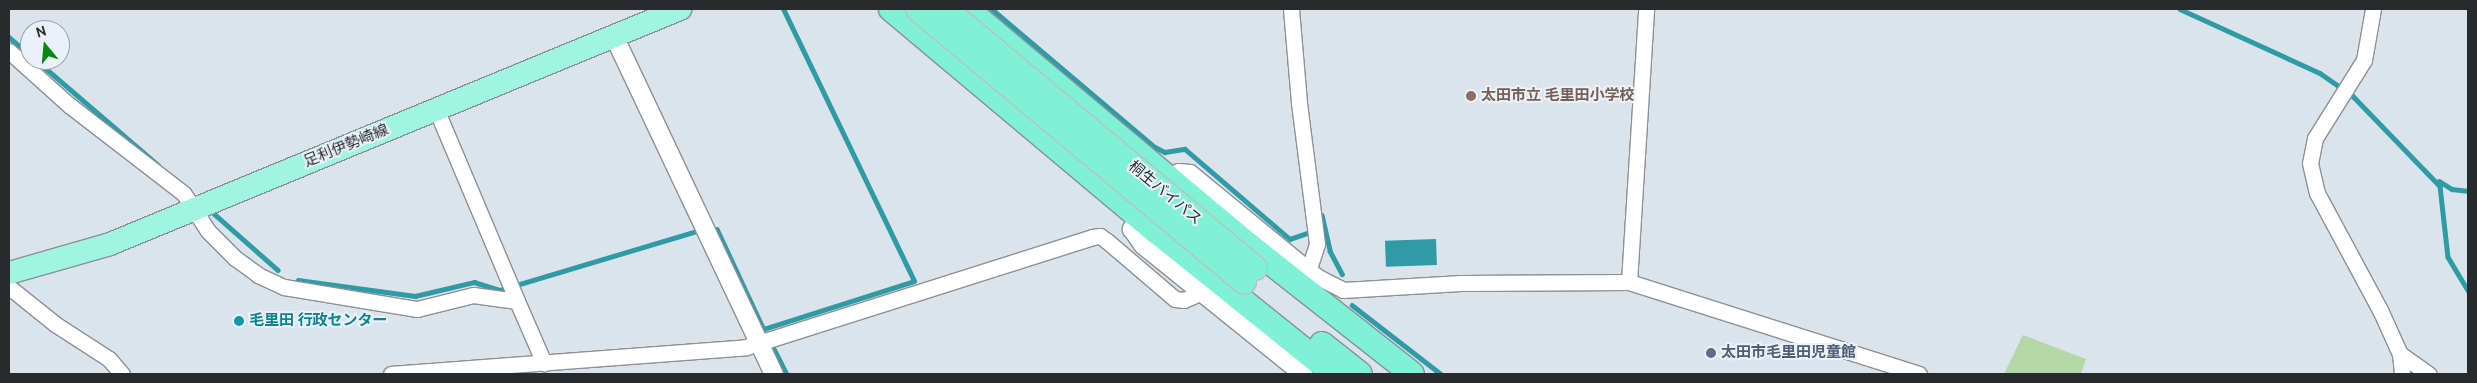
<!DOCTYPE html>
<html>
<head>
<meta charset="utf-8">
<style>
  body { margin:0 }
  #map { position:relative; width:2477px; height:383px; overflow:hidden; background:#dce4eb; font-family:Cabin,"Noto Sans JP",sans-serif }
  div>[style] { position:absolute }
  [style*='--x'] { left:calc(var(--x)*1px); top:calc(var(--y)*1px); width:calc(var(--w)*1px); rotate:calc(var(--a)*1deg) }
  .green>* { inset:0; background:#b4d7a7 }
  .water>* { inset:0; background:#2e9ba6; transform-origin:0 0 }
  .stream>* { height:4.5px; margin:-2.25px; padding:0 2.25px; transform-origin:2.25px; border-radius:2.25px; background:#2e9ba6 }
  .roads { filter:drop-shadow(1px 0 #8a9197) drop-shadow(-1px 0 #8a9197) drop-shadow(0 1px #8a9197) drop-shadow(0 -1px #8a9197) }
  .minor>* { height:15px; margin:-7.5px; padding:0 7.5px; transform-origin:7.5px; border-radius:7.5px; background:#fff }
  .tertiary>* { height:18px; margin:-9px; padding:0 9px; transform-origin:9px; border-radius:9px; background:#fff }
  .primary>* { height:22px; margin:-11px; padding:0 11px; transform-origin:11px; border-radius:11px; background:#9ff5e0 }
  .trunk>* { height:24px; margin:-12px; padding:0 12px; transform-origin:12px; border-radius:12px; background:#7ff2d6 }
  .bridges { filter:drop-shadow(1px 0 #bebfc0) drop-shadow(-1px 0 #bebfc0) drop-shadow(0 1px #bebfc0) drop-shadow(0 -1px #bebfc0) }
  .trunk-bridge>* { height:24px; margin:-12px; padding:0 12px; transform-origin:12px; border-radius:12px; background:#7ff2d6 }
  .dots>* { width:14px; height:14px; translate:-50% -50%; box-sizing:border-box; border:2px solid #eaf1f8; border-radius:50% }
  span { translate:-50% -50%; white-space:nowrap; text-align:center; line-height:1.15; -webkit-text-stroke:4px #eaf1f8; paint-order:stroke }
  .education-label { font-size:15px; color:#785e54; font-weight:700 }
  .left { translate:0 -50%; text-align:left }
  .street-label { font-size:15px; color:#282b2d }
  .culture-label { font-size:15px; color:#0d838f; font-weight:700 }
  .service-label { font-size:15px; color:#4e5e75; font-weight:700 }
  .frame { position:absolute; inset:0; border:10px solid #282b2d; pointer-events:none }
  .north { position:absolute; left:20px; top:20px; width:50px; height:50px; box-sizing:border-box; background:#eaf1f8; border:1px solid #9ca2a7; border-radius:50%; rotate:343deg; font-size:14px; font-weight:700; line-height:20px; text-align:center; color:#282b2d }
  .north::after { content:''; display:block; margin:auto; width:18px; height:22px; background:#018811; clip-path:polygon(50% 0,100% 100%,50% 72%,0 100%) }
</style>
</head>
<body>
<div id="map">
  <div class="green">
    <div style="clip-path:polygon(2023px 335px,2086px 359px,2081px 374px,2004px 374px)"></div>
  </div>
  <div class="water">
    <div style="left:1436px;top:239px;width:26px;height:51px;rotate:88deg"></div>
  </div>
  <div class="stream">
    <div style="--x:992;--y:9;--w:214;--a:40.3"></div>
    <div style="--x:1155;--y:147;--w:11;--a:27"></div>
    <div style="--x:1165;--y:152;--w:20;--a:-9"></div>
    <div style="--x:1185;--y:149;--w:138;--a:40.6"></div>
    <div style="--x:1290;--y:239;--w:18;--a:-19"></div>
    <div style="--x:2180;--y:9;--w:154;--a:24.6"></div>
    <div style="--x:2320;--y:73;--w:40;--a:34.9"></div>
    <div style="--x:2353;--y:96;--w:125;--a:46"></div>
    <div style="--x:2440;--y:186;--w:71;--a:83.6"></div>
    <div style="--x:2448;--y:257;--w:39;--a:59"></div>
    <div style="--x:9;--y:37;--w:28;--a:41"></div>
    <div style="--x:36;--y:60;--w:161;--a:40.7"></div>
    <div style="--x:2439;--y:181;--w:15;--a:32"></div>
    <div style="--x:2452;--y:189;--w:16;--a:7"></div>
    <div style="--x:211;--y:211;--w:89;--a:41.4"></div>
    <div style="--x:1322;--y:215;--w:37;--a:77"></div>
    <div style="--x:1330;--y:251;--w:26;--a:62"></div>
    <div style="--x:717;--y:229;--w:111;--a:65"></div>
    <div style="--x:298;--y:280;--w:118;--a:7.8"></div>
    <div style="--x:415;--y:296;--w:61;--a:-13.3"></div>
    <div style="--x:474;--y:282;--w:27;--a:17"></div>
    <div style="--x:500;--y:290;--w:202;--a:-16.7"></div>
    <div style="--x:1352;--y:305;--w:113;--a:37.8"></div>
    <div style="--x:764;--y:329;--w:157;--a:-17.7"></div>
    <div style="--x:914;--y:281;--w:302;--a:-115.7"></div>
    <div style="--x:770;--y:341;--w:37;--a:63"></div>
  </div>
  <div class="roads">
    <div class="minor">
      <div style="--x:1291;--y:9;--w:94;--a:85.1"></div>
      <div style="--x:1299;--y:103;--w:142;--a:82.7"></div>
      <div style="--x:1317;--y:244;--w:26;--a:108"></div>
      <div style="--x:2373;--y:9;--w:52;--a:100"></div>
      <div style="--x:2364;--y:60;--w:92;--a:122.1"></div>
      <div style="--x:2315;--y:138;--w:25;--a:101"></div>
      <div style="--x:2310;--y:163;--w:31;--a:77"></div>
      <div style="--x:2317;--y:193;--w:135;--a:61.7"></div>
      <div style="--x:2381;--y:312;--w:46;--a:65.7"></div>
      <div style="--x:2400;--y:354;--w:20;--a:84"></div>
      <div style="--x:9;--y:51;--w:81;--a:42"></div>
      <div style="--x:69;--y:105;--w:145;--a:37.7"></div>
      <div style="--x:184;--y:194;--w:44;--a:57"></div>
      <div style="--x:208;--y:231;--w:38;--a:45"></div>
      <div style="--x:235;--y:258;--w:29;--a:36"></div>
      <div style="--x:258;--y:275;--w:29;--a:25"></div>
      <div style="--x:284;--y:287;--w:135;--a:9.4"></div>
      <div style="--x:417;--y:309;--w:58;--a:-14"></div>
      <div style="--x:473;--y:295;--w:44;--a:7.8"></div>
      <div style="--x:517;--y:301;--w:68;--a:66.5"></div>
      <div style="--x:436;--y:109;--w:208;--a:67.1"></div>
      <div style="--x:1169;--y:178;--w:11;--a:-38"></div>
      <div style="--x:1178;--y:171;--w:12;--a:5"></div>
      <div style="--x:1190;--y:172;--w:166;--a:39.4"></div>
      <div style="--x:1318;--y:277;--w:28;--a:27"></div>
      <div style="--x:1343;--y:290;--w:118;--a:-3.4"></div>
      <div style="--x:1461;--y:283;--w:168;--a:-0.3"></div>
      <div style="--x:1629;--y:282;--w:304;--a:17.6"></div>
      <div style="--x:1629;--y:282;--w:274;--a:-86.4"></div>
      <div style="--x:9;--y:287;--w:59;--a:38.8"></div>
      <div style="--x:55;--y:324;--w:64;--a:32.9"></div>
      <div style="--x:109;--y:359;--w:20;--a:49"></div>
      <div style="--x:2400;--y:354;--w:35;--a:35"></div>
      <div style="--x:391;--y:374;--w:356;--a:-4.3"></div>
      <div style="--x:746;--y:347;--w:363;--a:-17.6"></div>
      <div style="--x:1092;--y:237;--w:8;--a:-7"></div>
      <div style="--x:1100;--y:236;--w:9;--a:36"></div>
      <div style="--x:1107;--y:241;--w:89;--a:40.5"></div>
      <div style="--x:1175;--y:299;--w:9;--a:6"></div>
      <div style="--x:1184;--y:300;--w:17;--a:-24"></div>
    </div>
    <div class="tertiary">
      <div style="--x:614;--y:36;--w:374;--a:64.7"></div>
      <div style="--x:1145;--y:207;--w:26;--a:121"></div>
      <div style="--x:1132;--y:229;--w:19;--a:55"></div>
      <div style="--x:1143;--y:245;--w:206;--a:38.9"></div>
    </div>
    <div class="primary">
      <div style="--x:9;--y:273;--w:105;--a:-16"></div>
      <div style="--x:110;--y:244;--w:617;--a:-22.41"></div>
    </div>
    <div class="trunk">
      <div style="--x:891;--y:9;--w:346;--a:40"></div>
      <div style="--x:1156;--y:231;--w:228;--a:38.8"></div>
      <div style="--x:967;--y:9;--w:359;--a:40"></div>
      <div style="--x:1242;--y:240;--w:216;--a:38.2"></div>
      <div style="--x:1322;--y:344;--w:48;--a:38.3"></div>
    </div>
  </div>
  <div class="bridges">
    <div class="trunk-bridge">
      <div style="--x:918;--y:9;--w:425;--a:39.9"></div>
      <div style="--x:945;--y:9;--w:404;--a:39.9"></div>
    </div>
  </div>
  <div class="dots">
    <div style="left:1471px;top:96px;background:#8d6e63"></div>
    <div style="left:239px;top:321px;background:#0f9aa8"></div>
    <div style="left:1711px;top:353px;background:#5c6f8a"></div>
  </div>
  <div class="education-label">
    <span class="left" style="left:1481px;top:96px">太田市立 毛里田小学校</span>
  </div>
  <div class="street-label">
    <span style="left:346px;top:146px;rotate:-22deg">足利伊勢崎線</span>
    <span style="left:1165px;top:193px;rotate:40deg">桐生バイパス</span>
  </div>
  <div class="culture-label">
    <span class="left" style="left:249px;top:321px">毛里田 行政センター</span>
  </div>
  <div class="service-label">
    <span class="left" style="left:1721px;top:353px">太田市毛里田児童館</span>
  </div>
  <div class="frame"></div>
  <div class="north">N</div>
</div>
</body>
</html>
